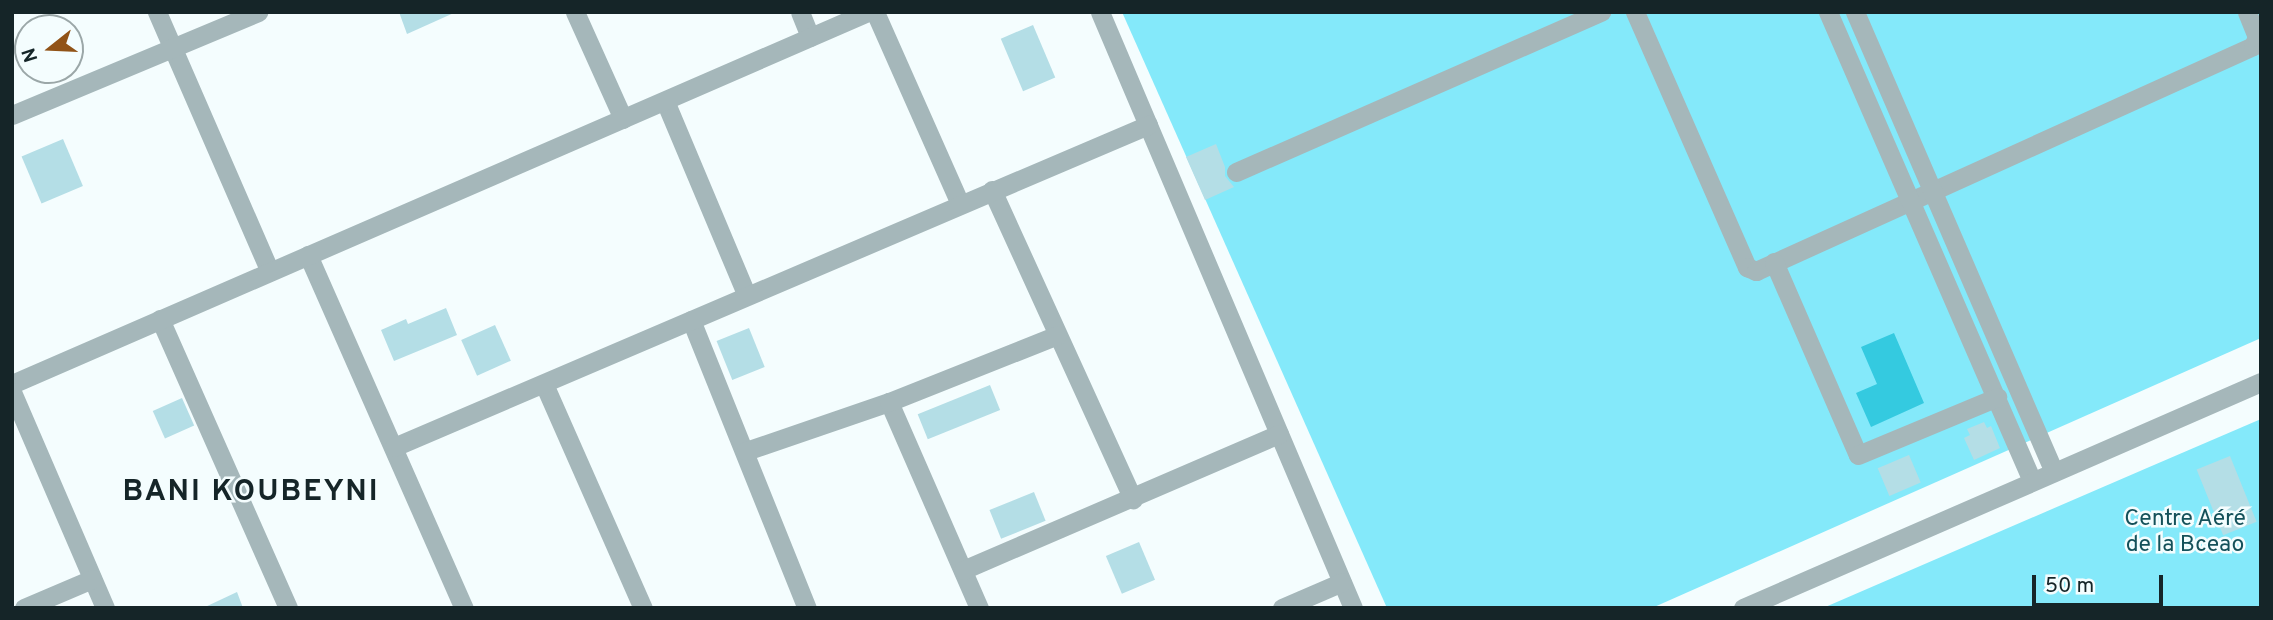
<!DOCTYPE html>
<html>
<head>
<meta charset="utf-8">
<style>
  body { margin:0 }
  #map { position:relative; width:2273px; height:620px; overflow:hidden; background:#f4fdfe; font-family:Overpass,sans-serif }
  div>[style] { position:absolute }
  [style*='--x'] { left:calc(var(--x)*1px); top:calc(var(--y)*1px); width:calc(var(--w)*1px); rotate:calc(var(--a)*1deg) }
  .green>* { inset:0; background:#84e9fa }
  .water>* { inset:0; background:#34cae0 }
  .building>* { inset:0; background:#b4dee6; transform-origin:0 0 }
  .minor>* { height:19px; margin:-9.5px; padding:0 9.5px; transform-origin:9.5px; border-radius:9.5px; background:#a5b7ba }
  span { translate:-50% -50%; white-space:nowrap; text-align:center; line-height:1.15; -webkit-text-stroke:5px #f4fdfe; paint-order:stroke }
  .park-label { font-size:23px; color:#14515a }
  .district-label { font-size:30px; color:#152528; font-weight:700; letter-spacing:2px }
  .frame { position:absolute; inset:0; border:14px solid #152528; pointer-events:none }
  .north { position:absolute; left:14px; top:14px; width:70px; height:70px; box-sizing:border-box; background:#f4fdfe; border:2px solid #9ba7a8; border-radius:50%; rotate:252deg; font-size:19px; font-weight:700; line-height:28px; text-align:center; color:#152528 }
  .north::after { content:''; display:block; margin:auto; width:24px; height:32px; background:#915317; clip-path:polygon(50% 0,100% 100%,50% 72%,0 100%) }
  .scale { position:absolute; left:2032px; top:575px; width:131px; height:32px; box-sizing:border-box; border:4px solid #152528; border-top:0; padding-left:9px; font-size:21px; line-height:24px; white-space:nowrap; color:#152528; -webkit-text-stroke:5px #f4fdfe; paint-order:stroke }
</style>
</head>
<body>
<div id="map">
  <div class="green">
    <div style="clip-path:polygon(1122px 12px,2261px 12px,2261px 338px,1652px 608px,1387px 608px)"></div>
    <div style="clip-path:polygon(2261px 419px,2261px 608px,1823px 608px,2147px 468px)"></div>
  </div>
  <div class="water">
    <div style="clip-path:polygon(1894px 333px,1924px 403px,1871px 427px,1856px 393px,1877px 384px,1861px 347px)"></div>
  </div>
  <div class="building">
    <div style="clip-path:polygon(399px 12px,456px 12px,407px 34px)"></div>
    <div style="left:1033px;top:25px;width:57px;height:35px;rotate:67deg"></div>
    <div style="left:63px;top:139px;width:51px;height:45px;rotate:67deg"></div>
    <div style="clip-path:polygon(1216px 144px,1225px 167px,1225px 176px,1234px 187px,1205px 200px,1186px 157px)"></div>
    <div style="clip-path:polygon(446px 308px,457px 335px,394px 361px,381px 330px,406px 319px,408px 324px)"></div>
    <div style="left:495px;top:325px;width:39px;height:37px;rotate:66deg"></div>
    <div style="left:749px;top:328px;width:42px;height:35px;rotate:68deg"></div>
    <div style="left:990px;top:385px;width:27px;height:78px;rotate:68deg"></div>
    <div style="left:182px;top:398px;width:30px;height:32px;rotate:66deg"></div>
    <div style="clip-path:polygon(1984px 422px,1987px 428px,1991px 426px,2000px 448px,1974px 460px,1964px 438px,1970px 435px,1967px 429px)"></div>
    <div style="left:1909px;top:455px;width:30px;height:34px;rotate:67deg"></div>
    <div style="left:2230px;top:456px;width:71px;height:36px;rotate:68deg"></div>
    <div style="left:1034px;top:492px;width:31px;height:48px;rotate:68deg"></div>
    <div style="left:1139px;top:542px;width:41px;height:36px;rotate:67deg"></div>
    <div style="clip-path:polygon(237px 592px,243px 608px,203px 608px)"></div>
  </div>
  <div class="minor">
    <div style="--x:157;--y:12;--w:283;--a:66.5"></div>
    <div style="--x:575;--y:12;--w:117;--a:65.8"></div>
    <div style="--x:800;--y:12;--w:27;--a:68"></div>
    <div style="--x:875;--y:12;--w:210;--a:66.1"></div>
    <div style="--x:1100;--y:12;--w:647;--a:67"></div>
    <div style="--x:1635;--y:12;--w:279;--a:66.3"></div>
    <div style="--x:1747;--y:267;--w:10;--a:24"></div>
    <div style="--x:1756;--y:271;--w:546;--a:-24.36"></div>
    <div style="--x:2253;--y:46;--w:10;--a:-66"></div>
    <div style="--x:2257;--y:37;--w:27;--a:-112"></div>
    <div style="--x:1828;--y:12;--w:511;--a:66.49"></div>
    <div style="--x:1855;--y:12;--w:501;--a:66.61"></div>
    <div style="--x:665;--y:101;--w:209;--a:67.2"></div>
    <div style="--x:12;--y:115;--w:267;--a:-22.7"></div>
    <div style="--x:1236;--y:172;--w:399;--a:-23.7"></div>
    <div style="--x:992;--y:190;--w:340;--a:65.5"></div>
    <div style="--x:308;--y:255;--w:386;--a:66.2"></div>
    <div style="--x:1774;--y:262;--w:210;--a:66.5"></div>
    <div style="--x:1858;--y:455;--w:151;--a:-22.6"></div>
    <div style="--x:160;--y:319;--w:316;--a:66.1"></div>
    <div style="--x:691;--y:320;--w:310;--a:68.1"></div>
    <div style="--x:12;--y:384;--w:933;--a:-23.49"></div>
    <div style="--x:544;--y:384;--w:245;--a:66.2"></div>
    <div style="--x:12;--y:392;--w:235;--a:66.7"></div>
    <div style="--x:889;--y:402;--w:225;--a:66.4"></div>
    <div style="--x:394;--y:447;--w:820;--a:-23.13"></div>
    <div style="--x:746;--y:451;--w:151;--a:-18.9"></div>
    <div style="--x:889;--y:402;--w:181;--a:-21.7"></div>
    <div style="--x:963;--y:570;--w:344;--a:-23.3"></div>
    <div style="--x:24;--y:608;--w:74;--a:-23.1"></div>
    <div style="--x:1282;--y:608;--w:65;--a:-23.4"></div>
    <div style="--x:1743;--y:608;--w:565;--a:-23.57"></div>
  </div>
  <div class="park-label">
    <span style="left:2185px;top:533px">Centre Aéré<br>de la Bceao</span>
  </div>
  <div class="district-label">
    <span style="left:251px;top:493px">BANI KOUBEYNI</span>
  </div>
  <div class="frame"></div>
  <div class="north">N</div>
  <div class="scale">50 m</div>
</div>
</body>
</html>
